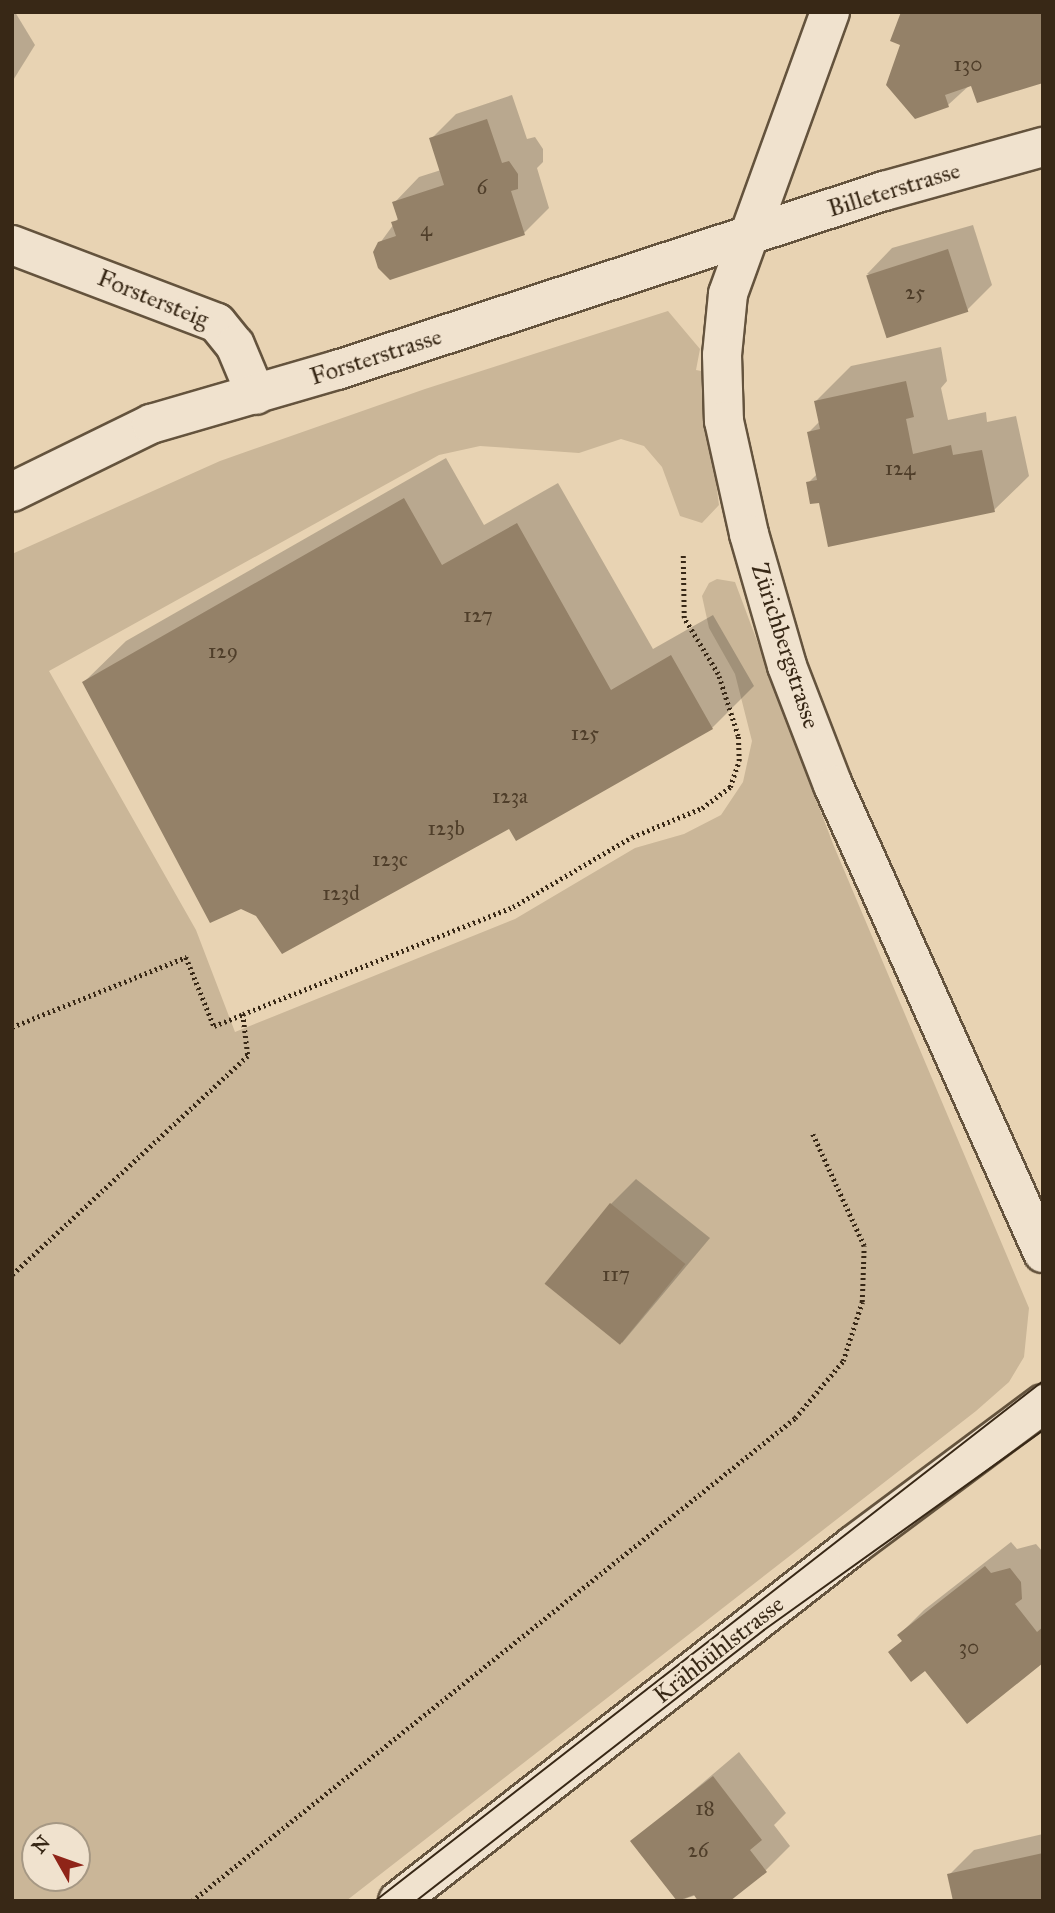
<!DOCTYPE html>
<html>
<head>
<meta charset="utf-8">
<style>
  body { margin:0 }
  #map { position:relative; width:1055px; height:1913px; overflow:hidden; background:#e8d3b3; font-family:"IM FELL Great Primer",serif }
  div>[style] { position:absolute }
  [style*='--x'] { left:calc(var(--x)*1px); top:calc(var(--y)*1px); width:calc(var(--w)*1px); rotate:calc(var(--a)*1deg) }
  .green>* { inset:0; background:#cab698 }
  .shadow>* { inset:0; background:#0003 }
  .building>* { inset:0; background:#948168; transform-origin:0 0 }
  .path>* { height:4.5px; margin-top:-2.25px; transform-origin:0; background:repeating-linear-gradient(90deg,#382816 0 2px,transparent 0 5.5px) }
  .roads { filter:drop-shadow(2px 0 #64533d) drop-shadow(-2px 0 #64533d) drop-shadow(0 2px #64533d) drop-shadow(0 -2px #64533d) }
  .street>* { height:38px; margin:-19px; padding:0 19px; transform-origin:19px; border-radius:19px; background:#f0e2ce }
  .secondary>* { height:38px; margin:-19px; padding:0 19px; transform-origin:19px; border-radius:19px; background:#f0e2ce }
  .tram>* { height:2px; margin:-1px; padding:0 1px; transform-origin:1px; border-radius:1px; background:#382816 }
  span { translate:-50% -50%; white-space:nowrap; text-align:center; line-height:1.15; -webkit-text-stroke:6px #f0e2ce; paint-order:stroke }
  .number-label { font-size:21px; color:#4f3e2a }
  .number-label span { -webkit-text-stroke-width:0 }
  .street-label { font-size:24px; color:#382816 }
  .frame { position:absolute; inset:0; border:14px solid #382816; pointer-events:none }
  .north { position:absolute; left:21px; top:1822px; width:70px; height:70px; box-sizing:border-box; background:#f0e2ce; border:2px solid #a69884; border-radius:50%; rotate:310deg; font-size:19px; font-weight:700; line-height:28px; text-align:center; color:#382816 }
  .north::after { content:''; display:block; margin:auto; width:24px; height:32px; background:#8f2418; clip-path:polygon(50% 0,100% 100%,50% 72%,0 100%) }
</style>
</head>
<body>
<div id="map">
  <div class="green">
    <div style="clip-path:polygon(evenodd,668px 311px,700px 349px,696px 370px,701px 371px,719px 505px,702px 523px,680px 516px,662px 467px,644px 446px,621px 439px,579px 453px,480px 446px,439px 455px,49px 671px,196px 930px,235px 1032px,515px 919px,635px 848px,684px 834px,721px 815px,743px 782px,752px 741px,735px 674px,709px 628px,702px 596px,709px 583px,717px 579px,735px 582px,833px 844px,1029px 1308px,1024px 1357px,1009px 1382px,976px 1411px,346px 1901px,12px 1901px,12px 554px,220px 461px,425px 389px,668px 311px,35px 1836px,77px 1836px,77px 1878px,35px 1878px,35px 1836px)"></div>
  </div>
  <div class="shadow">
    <div style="clip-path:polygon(15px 12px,35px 45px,12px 82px,12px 15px)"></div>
    <div style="clip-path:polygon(903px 44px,972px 83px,948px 105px)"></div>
    <div style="clip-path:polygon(512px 95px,527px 139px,535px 137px,543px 149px,543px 162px,537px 168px,549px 208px,524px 233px,380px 243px,399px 217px,394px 203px,419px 177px,441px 170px,431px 139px,456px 114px)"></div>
    <div style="clip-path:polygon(973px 225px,992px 285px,967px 310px,867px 274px,892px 248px)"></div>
    <div style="clip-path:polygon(941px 347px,947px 381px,941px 388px,948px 420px,986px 412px,987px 422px,1016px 416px,1029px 476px,994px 510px,820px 501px,808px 483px,817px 474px,809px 432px,820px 421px,816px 401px,851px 366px)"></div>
    <div style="clip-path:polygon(446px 458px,484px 525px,558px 483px,653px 649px,713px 615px,754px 686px,712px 728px,509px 827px,257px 915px,84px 682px,126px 641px)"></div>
    <div style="clip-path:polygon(636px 1179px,710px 1238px,622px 1343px,611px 1204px)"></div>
    <div style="clip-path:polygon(1011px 1542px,1017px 1549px,1036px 1544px,1043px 1552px,1043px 1661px,926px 1669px,891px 1652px,903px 1640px,899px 1635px,924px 1610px)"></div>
    <div style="clip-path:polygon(739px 1752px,786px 1813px,774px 1825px,790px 1846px,765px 1871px,679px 1901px,633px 1842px)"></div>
    <div style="clip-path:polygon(1043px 1834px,1043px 1901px,949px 1875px,974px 1850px)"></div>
  </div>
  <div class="building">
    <div style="clip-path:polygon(901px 12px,1043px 12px,1043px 83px,977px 103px,971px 86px,945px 95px,949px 107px,915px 119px,886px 85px,900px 45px,890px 41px)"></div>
    <div style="clip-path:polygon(487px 119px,502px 163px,509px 161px,518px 174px,518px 189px,511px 191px,525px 235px,390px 280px,378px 268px,373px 252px,378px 242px,396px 236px,391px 222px,398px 220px,392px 202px,444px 185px,429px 138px)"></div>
    <div style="left:948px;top:249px;width:66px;height:86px;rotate:72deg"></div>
    <div style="clip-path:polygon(906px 381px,914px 417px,906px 419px,913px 454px,951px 445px,953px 455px,982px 450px,995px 512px,828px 547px,819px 503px,810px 504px,806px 482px,817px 480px,807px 432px,820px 429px,814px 401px)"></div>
    <div style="clip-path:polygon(404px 498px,442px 565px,517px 523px,611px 690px,671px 655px,713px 729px,516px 841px,509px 829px,282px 954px,256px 916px,241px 909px,210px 923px,82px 682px)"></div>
    <div style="left:610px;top:1203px;width:97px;height:104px;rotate:39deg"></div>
    <div style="clip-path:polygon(985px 1566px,991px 1573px,1010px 1568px,1021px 1582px,1022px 1599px,1015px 1604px,1037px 1632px,1043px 1627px,1043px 1663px,967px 1724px,925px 1671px,911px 1682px,888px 1652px,902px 1641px,897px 1635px)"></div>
    <div style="clip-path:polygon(713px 1776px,762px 1840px,750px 1850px,767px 1872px,730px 1901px,698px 1901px,694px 1895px,677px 1901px,630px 1841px)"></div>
    <div style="clip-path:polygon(1043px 1853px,1043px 1901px,953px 1901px,947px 1874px)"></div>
  </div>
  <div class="path">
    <div style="--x:243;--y:1014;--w:290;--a:-21.6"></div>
    <div style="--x:513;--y:907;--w:138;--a:-30.5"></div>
    <div style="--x:632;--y:837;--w:76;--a:-22.5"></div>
    <div style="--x:702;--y:808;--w:35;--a:-37"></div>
    <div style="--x:730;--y:787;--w:28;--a:-71"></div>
    <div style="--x:739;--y:761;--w:25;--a:-92"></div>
    <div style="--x:738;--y:736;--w:65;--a:-107.9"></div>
    <div style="--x:718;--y:674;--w:66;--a:-121.3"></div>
    <div style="--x:684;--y:618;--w:66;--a:-90.9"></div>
    <div style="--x:12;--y:1027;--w:188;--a:-21.9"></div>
    <div style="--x:186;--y:957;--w:74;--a:67.9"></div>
    <div style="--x:214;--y:1026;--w:31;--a:-22"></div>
    <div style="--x:243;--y:1014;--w:42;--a:83.2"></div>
    <div style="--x:248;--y:1056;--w:322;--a:137.1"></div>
    <div style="--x:192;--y:1901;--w:773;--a:-38.69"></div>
    <div style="--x:795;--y:1418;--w:75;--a:-49.9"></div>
    <div style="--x:843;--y:1361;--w:62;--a:-72.1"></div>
    <div style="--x:862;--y:1302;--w:56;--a:-88"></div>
    <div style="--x:864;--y:1246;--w:124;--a:-114.7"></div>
  </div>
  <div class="roads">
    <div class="street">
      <div style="--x:830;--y:12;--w:300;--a:109.9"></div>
      <div style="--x:728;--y:294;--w:61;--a:95.6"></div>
      <div style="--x:722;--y:355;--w:66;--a:88.3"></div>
      <div style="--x:724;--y:421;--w:116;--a:77.5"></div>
      <div style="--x:749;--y:534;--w:137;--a:73.9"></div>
      <div style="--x:787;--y:666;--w:128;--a:68.9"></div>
      <div style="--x:833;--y:785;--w:513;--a:65.83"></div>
      <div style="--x:12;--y:245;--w:219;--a:20.8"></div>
      <div style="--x:217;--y:323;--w:28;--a:51"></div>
      <div style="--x:235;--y:345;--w:54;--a:67.2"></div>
      <div style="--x:12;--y:492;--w:155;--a:-26.1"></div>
      <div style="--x:151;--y:424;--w:194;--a:-16.2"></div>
      <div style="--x:337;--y:370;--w:576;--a:-18.12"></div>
      <div style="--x:884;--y:191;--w:165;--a:-15.5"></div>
    </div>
    <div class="secondary">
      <div style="--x:398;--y:1901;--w:579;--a:-37.98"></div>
      <div style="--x:854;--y:1545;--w:236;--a:-36.7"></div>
    </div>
  </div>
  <div class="tram">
    <div style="--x:375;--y:1901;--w:847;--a:-37.9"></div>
    <div style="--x:416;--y:1901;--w:441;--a:-37.9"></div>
    <div style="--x:764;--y:1630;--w:343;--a:-35.6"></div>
  </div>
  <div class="number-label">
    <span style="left:968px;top:64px">130</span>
    <span style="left:482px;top:187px">6</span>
    <span style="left:426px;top:229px">4</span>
    <span style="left:915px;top:292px">25</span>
    <span style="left:900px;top:468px">124</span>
    <span style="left:478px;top:615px">127</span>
    <span style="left:223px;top:651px">129</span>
    <span style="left:585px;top:733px">125</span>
    <span style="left:510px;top:796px">123a</span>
    <span style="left:446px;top:828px">123b</span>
    <span style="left:390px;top:859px">123c</span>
    <span style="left:341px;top:893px">123d</span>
    <span style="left:616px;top:1274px">117</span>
    <span style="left:969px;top:1647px">30</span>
    <span style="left:705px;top:1808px">18</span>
    <span style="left:698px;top:1850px">26</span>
  </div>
  <div class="street-label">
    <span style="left:894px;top:190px;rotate:-17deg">Billeterstrasse</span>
    <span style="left:153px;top:299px;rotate:22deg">Forstersteig</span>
    <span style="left:376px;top:357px;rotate:-18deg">Forsterstrasse</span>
    <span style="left:785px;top:646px;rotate:72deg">Zürichbergstrasse</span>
    <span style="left:719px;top:1650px;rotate:-38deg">Krähbühlstrasse</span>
  </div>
  <div class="frame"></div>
  <div class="north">N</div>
</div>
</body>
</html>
